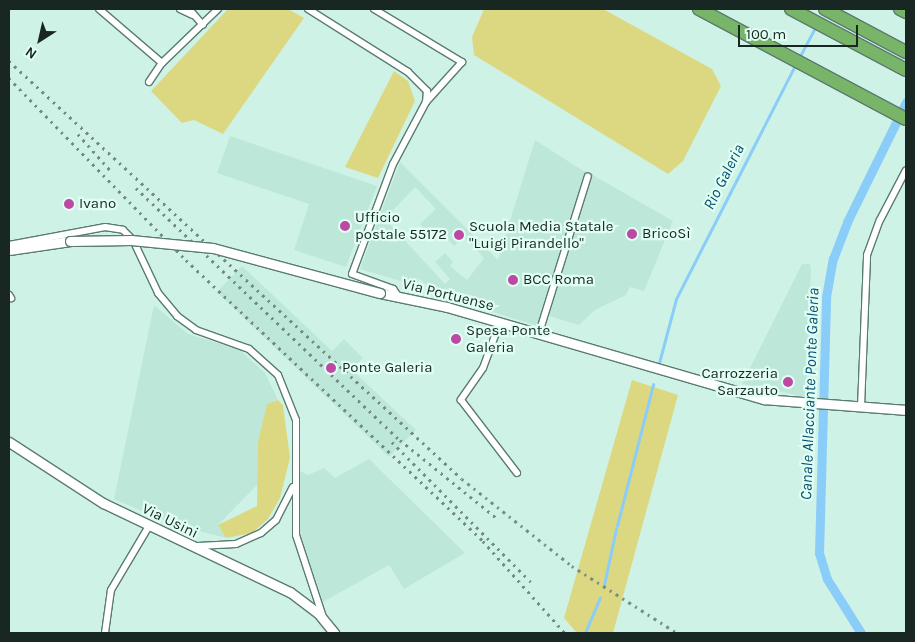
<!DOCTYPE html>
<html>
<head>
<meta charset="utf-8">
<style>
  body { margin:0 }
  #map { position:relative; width:915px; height:642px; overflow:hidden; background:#cff2e6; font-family:Karla,sans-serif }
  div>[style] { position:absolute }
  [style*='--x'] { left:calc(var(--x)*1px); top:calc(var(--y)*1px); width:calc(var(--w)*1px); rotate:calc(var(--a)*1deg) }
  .built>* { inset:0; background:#bde8d9 }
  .green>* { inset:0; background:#dcd882 }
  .stream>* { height:2.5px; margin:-1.25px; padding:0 1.25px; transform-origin:1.25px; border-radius:1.25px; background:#8acdf9 }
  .canal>* { height:9px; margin:-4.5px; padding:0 4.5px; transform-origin:4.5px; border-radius:4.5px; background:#8acdf9 }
  .roads { filter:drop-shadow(1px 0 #5b7b70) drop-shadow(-1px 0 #5b7b70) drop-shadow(0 1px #5b7b70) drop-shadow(0 -1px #5b7b70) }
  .street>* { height:6px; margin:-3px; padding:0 3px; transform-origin:3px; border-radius:3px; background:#fff }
  .secondary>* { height:9px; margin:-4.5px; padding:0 4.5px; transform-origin:4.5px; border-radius:4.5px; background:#fff }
  .highway>* { height:12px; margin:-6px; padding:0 6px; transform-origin:6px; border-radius:6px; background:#79b568 }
  .rail>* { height:2.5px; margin-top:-1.25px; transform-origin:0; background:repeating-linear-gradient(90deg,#748c84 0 2.5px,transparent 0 7.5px) }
  .bridges { filter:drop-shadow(1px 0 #5b7b70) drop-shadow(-1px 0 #5b7b70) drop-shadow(0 1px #5b7b70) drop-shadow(0 -1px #5b7b70) }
  .secondary-bridge>* { height:9px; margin:-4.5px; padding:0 4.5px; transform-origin:4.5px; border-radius:4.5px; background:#fff }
  .dots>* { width:14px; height:14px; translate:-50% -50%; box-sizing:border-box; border:2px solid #e1fef3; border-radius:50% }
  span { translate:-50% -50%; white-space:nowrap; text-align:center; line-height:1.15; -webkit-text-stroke:4.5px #e1fef3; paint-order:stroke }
  .poi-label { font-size:15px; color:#192722 }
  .left { translate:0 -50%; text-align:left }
  .right { translate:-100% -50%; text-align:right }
  .street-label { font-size:15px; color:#192722 }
  .water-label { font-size:16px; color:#074f73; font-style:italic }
  .frame { position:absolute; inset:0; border:10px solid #192722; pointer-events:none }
  .north { position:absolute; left:15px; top:15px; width:50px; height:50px; -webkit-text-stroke:4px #e1fef3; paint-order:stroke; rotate:215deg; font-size:14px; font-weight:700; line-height:20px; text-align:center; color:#192722 }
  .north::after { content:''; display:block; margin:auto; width:18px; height:22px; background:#192722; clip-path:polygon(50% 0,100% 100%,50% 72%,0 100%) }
  .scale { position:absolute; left:738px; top:25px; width:120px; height:22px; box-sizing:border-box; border:2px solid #192722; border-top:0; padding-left:6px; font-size:15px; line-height:18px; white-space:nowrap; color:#192722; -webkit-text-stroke:4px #e1fef3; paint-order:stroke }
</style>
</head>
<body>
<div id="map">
  <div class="built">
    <div style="clip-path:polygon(230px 136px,377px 186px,346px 267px,294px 250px,309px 204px,217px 173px)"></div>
    <div style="clip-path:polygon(evenodd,535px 140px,585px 172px,538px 326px,483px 309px,468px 295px,464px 301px,433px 291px,420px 279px,414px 285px,360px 269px,400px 162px,498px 260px,535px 140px,415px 187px,436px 209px,420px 224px,430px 234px,437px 228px,454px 246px,464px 237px,484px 258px,467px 280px,450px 266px,453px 262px,445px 253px,435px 262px,450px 279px,445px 284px,385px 219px,415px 187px)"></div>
    <div style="clip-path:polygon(591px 174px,673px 221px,644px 291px,630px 287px,626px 295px,595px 310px,579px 325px,549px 316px)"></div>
    <div style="clip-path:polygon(802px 264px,810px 264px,811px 272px,806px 397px,742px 384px)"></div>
    <div style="clip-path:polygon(242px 266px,332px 351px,344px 339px,363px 358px,352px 370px,416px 430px,389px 457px,217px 292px)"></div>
    <div style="clip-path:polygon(154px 305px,188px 334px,240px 350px,265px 373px,278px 400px,267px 404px,258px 484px,218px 525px,226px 538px,175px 525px,114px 499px)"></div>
    <div style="clip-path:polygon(369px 459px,465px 553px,404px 589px,389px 565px,323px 602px,300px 533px,300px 471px,308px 475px,324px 468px,335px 478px)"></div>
  </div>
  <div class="green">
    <div style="clip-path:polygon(228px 9px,288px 9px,304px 18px,223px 134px,194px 120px,182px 123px,151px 91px)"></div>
    <div style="clip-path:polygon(484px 9px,603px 9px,712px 69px,721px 86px,683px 161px,668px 174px,474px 55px,472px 37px)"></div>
    <div style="clip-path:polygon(394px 71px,408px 81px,415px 101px,378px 178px,345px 167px)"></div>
    <div style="clip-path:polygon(632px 380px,678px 395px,613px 633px,577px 633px,564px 618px)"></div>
    <div style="clip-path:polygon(278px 400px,283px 405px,290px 458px,280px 498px,268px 519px,252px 533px,226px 538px,218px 525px,257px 506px,258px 442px,267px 404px)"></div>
  </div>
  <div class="stream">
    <div style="--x:799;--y:58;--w:36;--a:-62"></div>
    <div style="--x:659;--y:363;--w:66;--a:-75.1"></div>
    <div style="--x:676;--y:299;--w:263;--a:-63"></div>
    <div style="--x:617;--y:526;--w:146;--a:-75.7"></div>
    <div style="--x:604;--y:585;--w:57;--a:-77.9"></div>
    <div style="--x:585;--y:633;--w:38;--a:-67"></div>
  </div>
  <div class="canal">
    <div style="--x:861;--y:633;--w:64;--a:-122.2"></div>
    <div style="--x:827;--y:579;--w:27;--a:-107"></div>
    <div style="--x:819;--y:553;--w:256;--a:-88.4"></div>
    <div style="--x:826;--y:297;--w:39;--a:-80"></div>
    <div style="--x:833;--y:259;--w:40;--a:-69"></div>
    <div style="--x:847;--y:222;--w:134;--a:-63.8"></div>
  </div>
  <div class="roads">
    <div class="street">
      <div style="--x:99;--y:9;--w:83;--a:40.6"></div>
      <div style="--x:180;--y:9;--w:14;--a:25"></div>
      <div style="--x:189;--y:9;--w:21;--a:49"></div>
      <div style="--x:308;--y:9;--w:118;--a:32.2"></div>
      <div style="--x:408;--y:72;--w:27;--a:45"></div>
      <div style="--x:427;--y:91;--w:11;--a:95"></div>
      <div style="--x:426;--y:102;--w:70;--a:118"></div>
      <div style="--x:393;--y:164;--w:117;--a:110.4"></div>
      <div style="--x:352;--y:274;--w:44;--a:20.1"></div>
      <div style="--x:393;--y:289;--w:9;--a:54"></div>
      <div style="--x:374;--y:9;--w:103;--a:31.1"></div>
      <div style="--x:462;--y:62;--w:54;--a:132"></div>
      <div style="--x:149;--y:82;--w:23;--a:-56"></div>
      <div style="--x:162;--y:63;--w:78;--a:-44"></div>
      <div style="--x:9;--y:245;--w:98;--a:-10.6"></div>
      <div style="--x:105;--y:227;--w:18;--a:9"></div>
      <div style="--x:123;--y:230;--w:14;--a:45"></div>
      <div style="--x:133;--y:240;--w:59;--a:64.7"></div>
      <div style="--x:158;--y:293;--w:30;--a:50"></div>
      <div style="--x:177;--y:316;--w:24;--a:36"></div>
      <div style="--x:196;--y:330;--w:56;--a:19.7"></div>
      <div style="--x:249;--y:349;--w:39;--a:42"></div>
      <div style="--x:278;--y:375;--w:48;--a:68.2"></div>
      <div style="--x:296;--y:420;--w:115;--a:90"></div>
      <div style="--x:296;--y:535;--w:86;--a:71.8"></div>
      <div style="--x:9;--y:295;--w:4;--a:56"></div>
      <div style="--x:500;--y:322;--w:49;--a:110.3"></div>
      <div style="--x:483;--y:368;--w:39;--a:125"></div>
      <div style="--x:461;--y:400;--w:92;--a:52.5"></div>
      <div style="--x:539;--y:333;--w:164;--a:-72.7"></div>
      <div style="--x:861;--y:407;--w:152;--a:-87.7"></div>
      <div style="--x:867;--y:255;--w:37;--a:-70"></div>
      <div style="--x:880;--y:220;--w:56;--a:-62.5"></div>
      <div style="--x:198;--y:546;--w:38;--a:-3"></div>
      <div style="--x:236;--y:544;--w:27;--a:-24"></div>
      <div style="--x:261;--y:533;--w:20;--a:-41"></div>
      <div style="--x:276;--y:520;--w:37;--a:-63"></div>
      <div style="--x:105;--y:633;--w:43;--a:-82.1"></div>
      <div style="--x:111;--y:590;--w:74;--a:-59.3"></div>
    </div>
    <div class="secondary">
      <div style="--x:9;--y:250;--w:62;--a:-8.4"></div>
      <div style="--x:380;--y:293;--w:68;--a:11.8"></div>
      <div style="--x:447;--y:307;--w:330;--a:16.2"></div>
      <div style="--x:764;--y:399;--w:142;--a:4.4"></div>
      <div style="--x:9;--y:442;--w:112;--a:33"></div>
      <div style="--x:103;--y:503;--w:207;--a:25.5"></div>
      <div style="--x:290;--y:592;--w:35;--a:37"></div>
      <div style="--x:318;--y:613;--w:26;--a:51"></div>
    </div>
    <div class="highway">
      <div style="--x:699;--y:9;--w:234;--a:28"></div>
      <div style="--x:791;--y:9;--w:130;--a:27.9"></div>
      <div style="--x:825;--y:9;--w:92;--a:28"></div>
      <div style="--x:900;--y:9;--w:7;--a:27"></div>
    </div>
  </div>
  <div class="rail">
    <div style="--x:9;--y:61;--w:616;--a:42.7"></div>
    <div style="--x:462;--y:479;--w:140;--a:38.3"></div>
    <div style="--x:572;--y:566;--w:125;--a:32.5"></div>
    <div style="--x:9;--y:78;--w:254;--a:45.8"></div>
    <div style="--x:186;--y:260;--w:409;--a:43.4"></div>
    <div style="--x:483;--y:541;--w:123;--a:48.3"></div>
    <div style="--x:78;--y:134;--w:50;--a:48.3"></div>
    <div style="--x:136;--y:188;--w:365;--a:43.7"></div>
    <div style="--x:400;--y:440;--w:126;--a:38.9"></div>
    <div style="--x:392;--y:442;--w:197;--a:45.2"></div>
  </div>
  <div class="bridges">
    <div class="secondary-bridge">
      <div style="--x:70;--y:241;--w:61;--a:-0.9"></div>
      <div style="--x:131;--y:240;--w:82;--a:5.6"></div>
      <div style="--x:213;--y:248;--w:173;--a:15.1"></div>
    </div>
  </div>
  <div class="dots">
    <div style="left:69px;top:204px;background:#bc49a3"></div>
    <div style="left:345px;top:226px;background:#bc49a3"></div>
    <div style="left:632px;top:234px;background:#bc49a3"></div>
    <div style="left:459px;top:235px;background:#bc49a3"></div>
    <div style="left:513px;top:280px;background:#bc49a3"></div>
    <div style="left:456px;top:339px;background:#bc49a3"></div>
    <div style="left:331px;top:368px;background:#bc49a3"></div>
    <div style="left:788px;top:382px;background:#bc49a3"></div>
  </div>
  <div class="poi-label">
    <span class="left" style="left:79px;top:204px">Ivano</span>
    <span class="left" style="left:355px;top:226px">Ufficio<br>postale 55172</span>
    <span class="left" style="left:469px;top:235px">Scuola Media Statale<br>"Luigi Pirandello"</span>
    <span class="left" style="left:642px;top:234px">BricoSì</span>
    <span class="left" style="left:523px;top:280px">BCC Roma</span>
    <span class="left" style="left:466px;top:339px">Spesa Ponte<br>Galeria</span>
    <span class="left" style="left:342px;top:368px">Ponte Galeria</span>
    <span class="right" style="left:778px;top:382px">Carrozzeria<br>Sarzauto</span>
  </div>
  <div class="street-label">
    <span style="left:448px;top:295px;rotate:14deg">Via Portuense</span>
    <span style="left:170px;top:521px;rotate:26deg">Via Usini</span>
  </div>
  <div class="water-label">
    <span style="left:724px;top:177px;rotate:-63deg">Rio Galeria</span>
    <span style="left:810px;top:394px;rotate:-88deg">Canale Allacciante Ponte Galeria</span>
  </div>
  <div class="frame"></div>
  <div class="north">N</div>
  <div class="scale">100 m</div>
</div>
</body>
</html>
